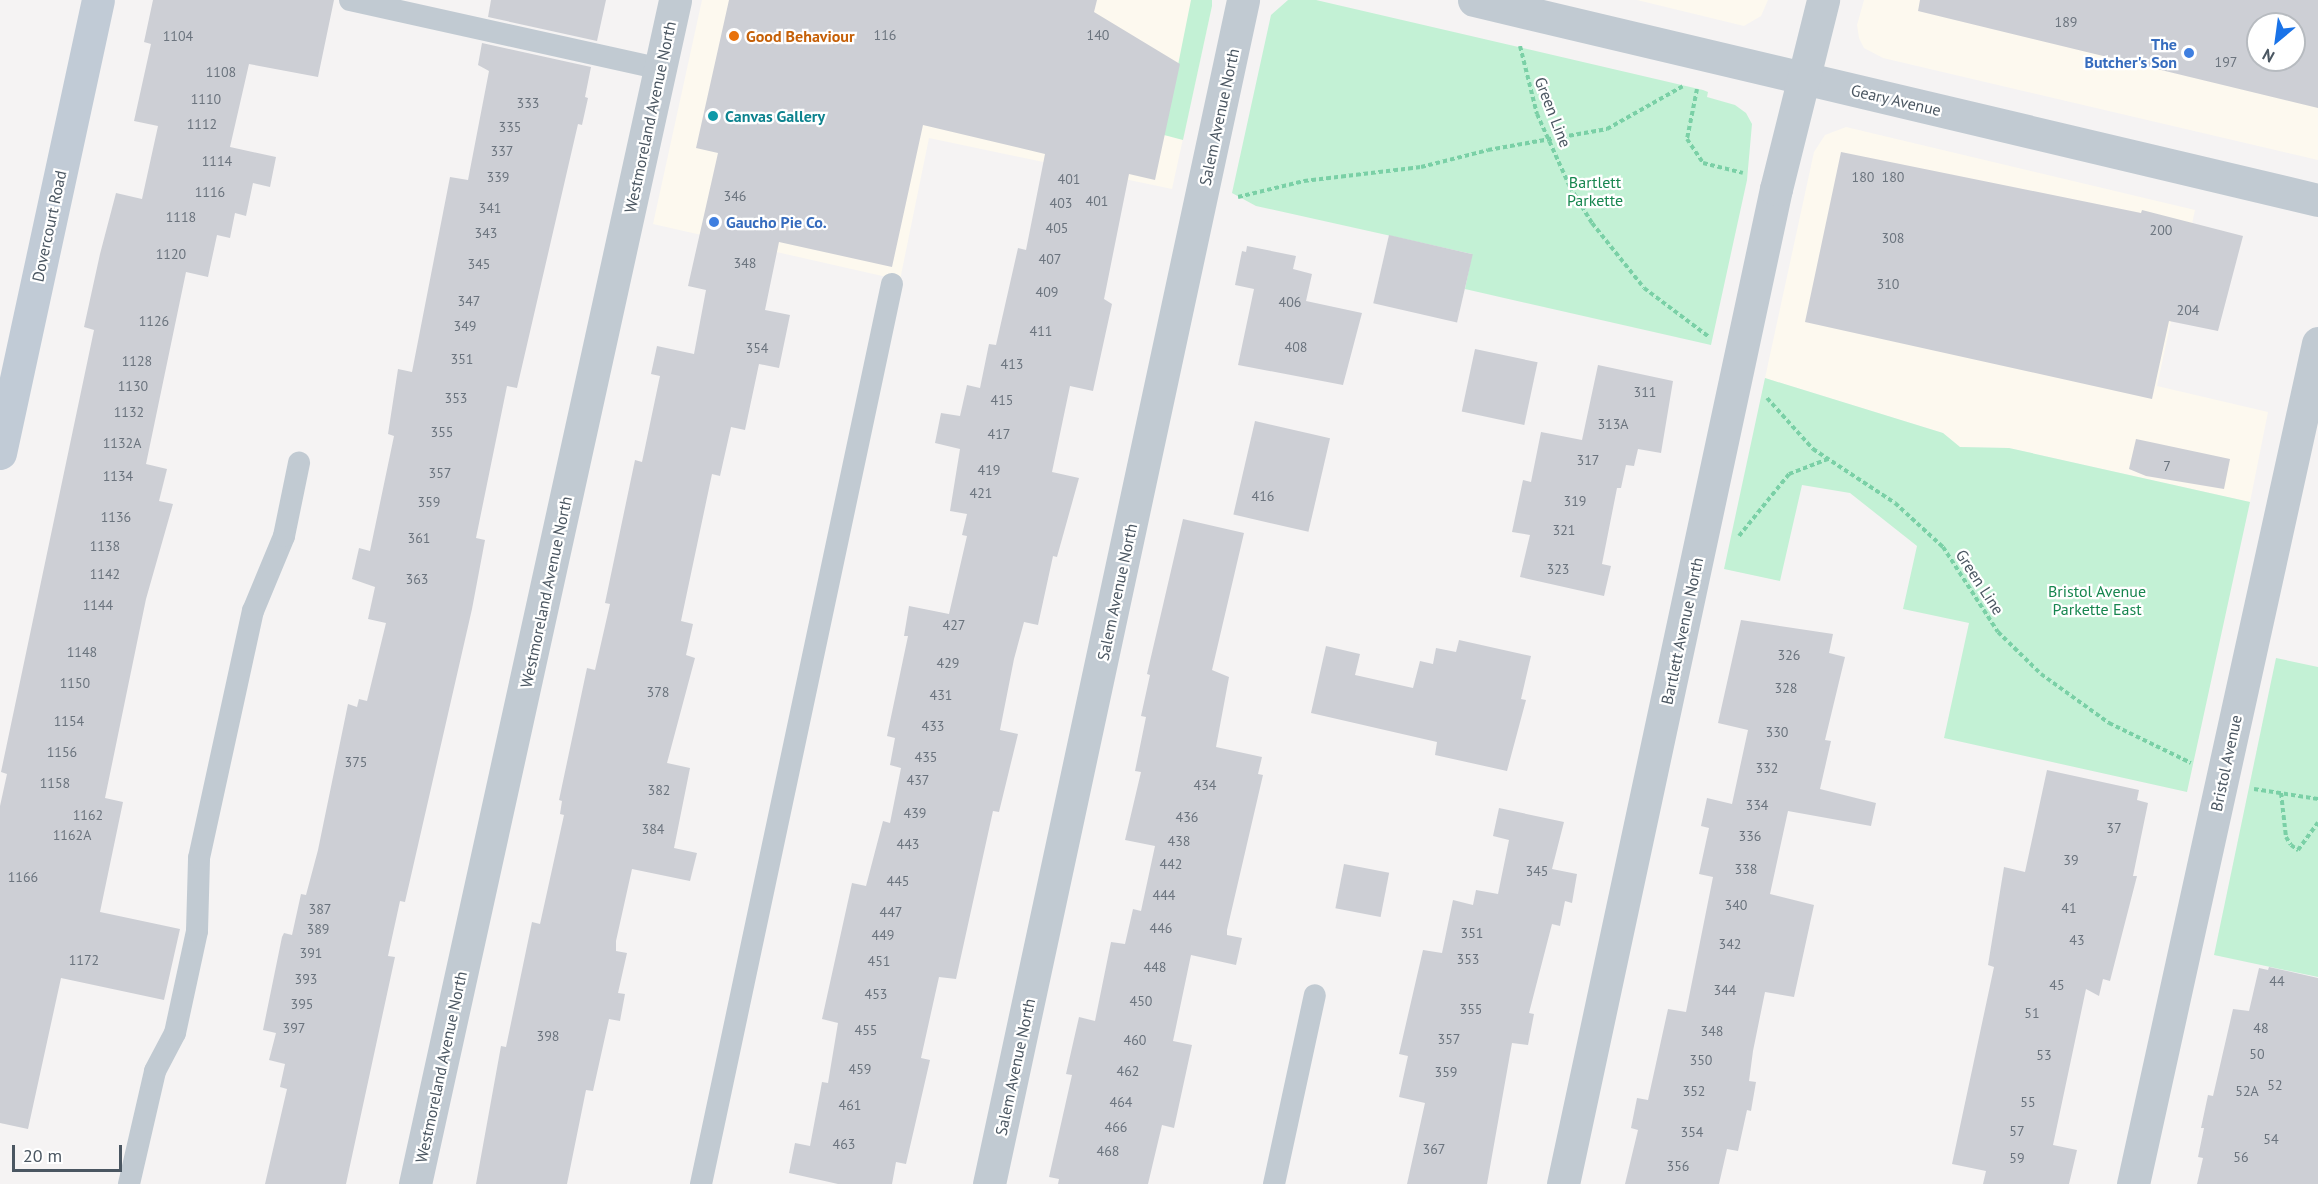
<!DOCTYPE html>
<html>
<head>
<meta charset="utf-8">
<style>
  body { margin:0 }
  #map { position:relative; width:2318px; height:1184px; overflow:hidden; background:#f5f3f3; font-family:"PT Sans",sans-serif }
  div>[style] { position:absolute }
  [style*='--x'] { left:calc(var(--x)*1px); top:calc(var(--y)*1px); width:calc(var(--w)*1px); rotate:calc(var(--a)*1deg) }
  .commercial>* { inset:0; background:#fdf9ef }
  .green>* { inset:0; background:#c3f1d5 }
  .building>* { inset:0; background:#cdcfd5; transform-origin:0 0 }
  .path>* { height:4px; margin-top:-2px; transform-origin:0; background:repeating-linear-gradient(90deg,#7ad0a6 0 4.5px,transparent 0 7.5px) }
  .lane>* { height:22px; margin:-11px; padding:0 11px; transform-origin:11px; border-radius:11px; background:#c1cad2 }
  .street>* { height:33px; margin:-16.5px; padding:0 16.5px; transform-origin:16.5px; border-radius:16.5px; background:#c1cad2 }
  .secondary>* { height:33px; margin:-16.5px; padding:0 16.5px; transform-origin:16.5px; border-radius:16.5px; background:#c1cbd6 }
  .dots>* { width:16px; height:16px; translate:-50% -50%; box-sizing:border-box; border:3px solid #fff; border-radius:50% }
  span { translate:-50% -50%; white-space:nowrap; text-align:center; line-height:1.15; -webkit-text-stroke:4.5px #fff; paint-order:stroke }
  .number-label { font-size:14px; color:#6b747e }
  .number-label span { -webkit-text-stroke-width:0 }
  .food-label { font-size:16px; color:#c56008; font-weight:700 }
  .left { translate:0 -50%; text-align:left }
  .shop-label { font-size:16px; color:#366cbe; font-weight:700 }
  .right { translate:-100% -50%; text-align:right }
  .street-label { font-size:16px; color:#4a5661 }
  .culture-label { font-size:16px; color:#0d838f; font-weight:700 }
  .park-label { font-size:16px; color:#17864f }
  .north { position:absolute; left:2246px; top:12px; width:60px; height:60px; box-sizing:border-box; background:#fff; border:2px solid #b7bbc0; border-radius:50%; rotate:209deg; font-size:16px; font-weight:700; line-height:24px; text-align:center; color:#4a5661 }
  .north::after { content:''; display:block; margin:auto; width:21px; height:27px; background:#1a73e8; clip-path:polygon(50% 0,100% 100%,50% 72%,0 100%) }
  .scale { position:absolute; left:12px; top:1145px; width:110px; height:27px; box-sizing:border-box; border:3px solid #4a5661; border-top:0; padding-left:8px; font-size:18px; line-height:21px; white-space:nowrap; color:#4a5661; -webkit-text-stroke:4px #fff; paint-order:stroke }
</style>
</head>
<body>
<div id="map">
  <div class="commercial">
    <div style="clip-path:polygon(702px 0,1212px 0,1212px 6px,1172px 189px,929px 138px,900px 280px,653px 224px)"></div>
    <div style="clip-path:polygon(1637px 0,1768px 0,1761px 16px,1744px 26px)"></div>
    <div style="clip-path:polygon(evenodd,1864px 0,2318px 0,2318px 160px,1883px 58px,1864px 48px,1859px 38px,1857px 25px,1864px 0,2258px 24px,2294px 24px,2294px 60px,2258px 60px,2258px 24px)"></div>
    <div style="clip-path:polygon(1846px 127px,2195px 210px,2157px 386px,2268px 412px,2250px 502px,2009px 448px,1960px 447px,1943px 433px,1765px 378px,1814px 152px,1825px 135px)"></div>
  </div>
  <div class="green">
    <div style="clip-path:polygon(1191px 0,1212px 0,1212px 6px,1183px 140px,1164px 135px)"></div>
    <div style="clip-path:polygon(1288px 0,1316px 0,1703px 90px,1708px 92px,1707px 97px,1735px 105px,1746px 113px,1752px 124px,1747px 180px,1711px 345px,1465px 289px,1472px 254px,1256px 206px,1232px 193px,1271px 15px)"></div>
    <div style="clip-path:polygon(1765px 378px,1943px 433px,1960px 447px,2009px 448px,2250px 502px,2187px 792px,1944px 738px,1969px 623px,1903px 609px,1917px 546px,1850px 493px,1802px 485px,1780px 581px,1724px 569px)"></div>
    <div style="clip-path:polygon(2276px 658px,2318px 667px,2318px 977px,2214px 955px)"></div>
  </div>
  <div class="building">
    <div style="clip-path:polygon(153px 0,334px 0,318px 77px,249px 64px,230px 147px,276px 157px,270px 187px,253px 183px,246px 216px,235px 213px,230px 238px,217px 235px,208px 277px,186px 272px,146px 464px,167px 469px,159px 501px,173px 504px,146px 599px,105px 798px,123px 802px,100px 912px,180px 929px,164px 1000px,61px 978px,28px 1129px,0 1123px,0 806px,7px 774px,1px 772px,94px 330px,84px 327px,100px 254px,116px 193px,142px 199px,158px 126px,134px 121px,151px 44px,144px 42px)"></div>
    <div style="clip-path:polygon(491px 0,606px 0,597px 41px,488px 17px)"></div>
    <div style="clip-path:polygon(729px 0,1097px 0,1094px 12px,1180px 64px,1155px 180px,1129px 174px,1104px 299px,1112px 304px,1093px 391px,1070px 386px,1052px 472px,1079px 478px,1057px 557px,1053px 556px,1038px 625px,1024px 622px,1014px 659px,1000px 730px,1018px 734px,999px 812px,993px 811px,956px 979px,939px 977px,921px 1058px,930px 1060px,906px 1164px,896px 1162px,892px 1184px,838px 1184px,789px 1173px,795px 1143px,810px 1146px,822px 1082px,828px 1083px,838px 1023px,822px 1019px,852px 883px,866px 886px,883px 821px,890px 823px,901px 768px,890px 765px,895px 738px,887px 736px,908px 636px,904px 636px,909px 606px,949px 614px,967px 536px,962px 535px,967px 514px,950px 511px,960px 449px,935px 443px,941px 413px,960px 416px,967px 385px,980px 388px,989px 344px,996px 345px,1018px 248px,1026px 250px,1045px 154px,923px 125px,892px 267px,779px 242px,765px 310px,790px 315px,779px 368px,759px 364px,745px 430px,731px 427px,720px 476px,712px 474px,681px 621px,693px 624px,686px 655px,695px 658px,667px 763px,690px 768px,674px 848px,697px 853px,690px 881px,632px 869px,616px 941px,616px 951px,627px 953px,618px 993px,625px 994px,620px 1021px,609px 1019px,593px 1091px,586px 1090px,567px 1184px,476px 1184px,501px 1046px,506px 1047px,532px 922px,540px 924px,564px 815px,560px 814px,562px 801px,559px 800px,587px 668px,595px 670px,610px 604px,605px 603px,635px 460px,642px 462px,660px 376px,651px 374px,657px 346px,694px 354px,706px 290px,688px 286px,718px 153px,696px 148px)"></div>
    <div style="clip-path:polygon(evenodd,1920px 0,2318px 0,2318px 108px,1918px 11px,1920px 0,2258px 24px,2294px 24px,2294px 60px,2258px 60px,2258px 24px)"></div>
    <div style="clip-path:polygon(482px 43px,591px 67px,585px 97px,588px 98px,582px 125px,578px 124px,517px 388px,507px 386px,476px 538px,485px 540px,472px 609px,405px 902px,400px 901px,388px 956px,395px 957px,346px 1184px,265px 1184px,287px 1089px,280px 1087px,285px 1064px,269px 1060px,276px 1033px,263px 1030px,282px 937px,284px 933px,292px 935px,301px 894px,306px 895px,318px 850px,348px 704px,357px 707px,359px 699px,367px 701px,386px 623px,368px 619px,375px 587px,352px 579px,359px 548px,370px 551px,394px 436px,388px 434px,398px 369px,412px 372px,450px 177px,468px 180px,489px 71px,478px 65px)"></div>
    <div style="clip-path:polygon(1841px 152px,2141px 213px,2142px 210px,2243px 236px,2218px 331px,2169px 321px,2152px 399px,1805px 322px)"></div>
    <div style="left:1389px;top:235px;width:86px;height:70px;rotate:13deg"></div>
    <div style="clip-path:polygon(1247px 246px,1296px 256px,1293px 269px,1312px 274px,1306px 301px,1362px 313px,1343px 385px,1238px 365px,1254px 289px,1235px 285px,1242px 251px,1246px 252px)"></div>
    <div style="left:1475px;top:349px;width:64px;height:64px;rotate:12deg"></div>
    <div style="clip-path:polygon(1598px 365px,1673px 381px,1661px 453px,1638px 449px,1634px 466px,1626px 465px,1621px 488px,1617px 488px,1602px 564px,1611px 566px,1604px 596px,1520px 577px,1530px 535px,1512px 532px,1523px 480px,1531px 482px,1541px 432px,1582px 440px)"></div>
    <div style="left:1255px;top:421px;width:77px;height:96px;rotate:13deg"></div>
    <div style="clip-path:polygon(2136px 439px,2230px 459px,2224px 489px,2146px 476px,2129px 469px)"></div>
    <div style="clip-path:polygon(1183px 519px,1244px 533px,1212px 670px,1229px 677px,1216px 747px,1262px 757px,1258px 774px,1263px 775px,1227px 930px,1227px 935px,1242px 938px,1236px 965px,1191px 955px,1173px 1041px,1192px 1045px,1174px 1128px,1162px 1125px,1148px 1184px,1058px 1184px,1059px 1179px,1049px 1177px,1072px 1075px,1066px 1074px,1079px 1017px,1095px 1021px,1111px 942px,1125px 944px,1133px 909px,1141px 911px,1155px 846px,1125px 840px,1141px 772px,1135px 771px,1146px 717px,1141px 716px,1150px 675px,1147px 674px)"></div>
    <div style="clip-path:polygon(1741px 620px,1833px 634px,1829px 653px,1845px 657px,1825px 740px,1831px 741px,1820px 789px,1876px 803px,1871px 826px,1788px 811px,1770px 894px,1814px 905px,1794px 997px,1765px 992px,1753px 1051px,1749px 1081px,1756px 1082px,1751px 1111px,1747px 1110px,1738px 1151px,1727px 1149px,1719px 1184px,1625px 1184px,1638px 1130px,1631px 1128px,1637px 1098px,1648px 1100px,1668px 1009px,1686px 1012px,1713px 877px,1699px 874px,1709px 828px,1701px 826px,1707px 798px,1732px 804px,1748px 730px,1718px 723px)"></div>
    <div style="clip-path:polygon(1459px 640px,1531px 656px,1521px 699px,1526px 700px,1507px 771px,1435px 755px,1437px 742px,1311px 713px,1326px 646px,1360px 654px,1355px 675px,1413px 688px,1420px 661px,1433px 664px,1436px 648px,1456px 652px)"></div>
    <div style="clip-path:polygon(2047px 770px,2139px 790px,2137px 800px,2148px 803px,2133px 876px,2137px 876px,2110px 981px,2103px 979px,2099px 996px,2086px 989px,2053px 1145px,2077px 1150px,2069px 1184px,1983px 1184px,1986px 1171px,1952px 1164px,1994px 967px,1988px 965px,2004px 867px,2025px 872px)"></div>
    <div style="clip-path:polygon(1499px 808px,1564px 822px,1552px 869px,1577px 874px,1572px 903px,1565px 901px,1560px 926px,1552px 924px,1529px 1013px,1534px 1014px,1528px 1045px,1512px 1043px,1487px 1184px,1407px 1184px,1425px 1103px,1399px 1097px,1408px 1056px,1399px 1054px,1423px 950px,1442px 953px,1453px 900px,1473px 905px,1476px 890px,1498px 894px,1509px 840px,1493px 836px)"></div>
    <div style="left:1344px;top:864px;width:46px;height:45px;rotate:11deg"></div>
    <div style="clip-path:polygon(2269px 967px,2318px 978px,2318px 1184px,2197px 1184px,2203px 1158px,2198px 1157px,2204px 1128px,2201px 1128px,2208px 1095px,2213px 1096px,2233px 1009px,2249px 1011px,2259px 968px,2268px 970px)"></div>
  </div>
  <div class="path">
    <div style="--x:1520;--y:46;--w:70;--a:76"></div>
    <div style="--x:1537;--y:114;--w:80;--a:65.7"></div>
    <div style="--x:1570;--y:187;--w:42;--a:58.6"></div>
    <div style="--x:1592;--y:223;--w:83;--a:51.3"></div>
    <div style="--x:1644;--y:288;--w:80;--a:36.9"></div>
    <div style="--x:1697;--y:89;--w:51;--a:101.3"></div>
    <div style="--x:1687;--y:139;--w:29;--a:56"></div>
    <div style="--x:1703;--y:163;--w:41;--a:14"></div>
    <div style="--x:1238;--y:197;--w:68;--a:-13.6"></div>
    <div style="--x:1304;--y:181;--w:118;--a:-6.8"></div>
    <div style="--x:1421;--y:167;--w:69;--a:-14.2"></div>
    <div style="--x:1488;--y:150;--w:121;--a:-10"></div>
    <div style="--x:1607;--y:129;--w:87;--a:-29.5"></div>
    <div style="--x:1767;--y:398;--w:69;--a:48"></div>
    <div style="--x:1813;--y:449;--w:98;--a:33.4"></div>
    <div style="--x:1895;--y:503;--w:65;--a:42.5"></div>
    <div style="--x:1943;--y:547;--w:101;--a:57.1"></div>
    <div style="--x:1998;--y:632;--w:60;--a:44.3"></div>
    <div style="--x:2041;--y:674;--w:84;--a:35.8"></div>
    <div style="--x:2109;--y:723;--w:91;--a:26"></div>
    <div style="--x:1739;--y:536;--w:80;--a:-51.1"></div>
    <div style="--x:1789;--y:474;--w:42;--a:-21"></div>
    <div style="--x:2254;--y:789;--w:65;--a:8.9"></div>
    <div style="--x:2281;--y:793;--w:44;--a:83.5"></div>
    <div style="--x:2286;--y:837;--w:9;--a:58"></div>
    <div style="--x:2291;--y:845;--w:9;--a:36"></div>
    <div style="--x:2298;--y:850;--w:34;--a:-54"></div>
  </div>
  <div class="lane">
    <div style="--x:350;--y:0;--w:319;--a:12.5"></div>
    <div style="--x:129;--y:1184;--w:116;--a:-77"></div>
    <div style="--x:155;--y:1071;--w:43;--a:-62.2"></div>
    <div style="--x:175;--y:1033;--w:104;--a:-77.8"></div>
    <div style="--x:197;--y:931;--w:73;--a:-88.4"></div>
    <div style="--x:199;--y:858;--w:253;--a:-77.7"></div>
    <div style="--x:253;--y:611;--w:81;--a:-67.5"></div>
    <div style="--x:284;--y:536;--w:75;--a:-78.4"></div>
    <div style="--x:701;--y:1184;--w:920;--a:-78.02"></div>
    <div style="--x:1274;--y:1184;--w:193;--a:-77.8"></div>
  </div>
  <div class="street">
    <div style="--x:1474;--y:0;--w:867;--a:13.33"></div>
    <div style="--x:415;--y:1184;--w:1212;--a:-77.61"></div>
    <div style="--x:989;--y:1184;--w:1211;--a:-77.89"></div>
    <div style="--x:1563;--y:1184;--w:1018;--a:-77.92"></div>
    <div style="--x:1776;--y:189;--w:195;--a:-76"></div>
    <div style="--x:2133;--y:1184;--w:861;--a:-77.59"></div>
  </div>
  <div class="secondary">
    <div style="--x:0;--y:453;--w:463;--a:-77.8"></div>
  </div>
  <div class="dots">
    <div style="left:734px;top:36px;background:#e8710a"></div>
    <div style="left:2189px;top:53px;background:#3f7fe0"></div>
    <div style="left:713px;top:116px;background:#0f9aa8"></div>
    <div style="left:714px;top:222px;background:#3f7fe0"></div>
  </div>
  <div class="number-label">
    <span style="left:2066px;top:22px">189</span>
    <span style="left:885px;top:35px">116</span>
    <span style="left:1098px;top:35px">140</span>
    <span style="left:178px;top:36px">1104</span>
    <span style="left:2226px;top:62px">197</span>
    <span style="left:221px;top:72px">1108</span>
    <span style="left:206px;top:99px">1110</span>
    <span style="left:528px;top:103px">333</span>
    <span style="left:202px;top:124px">1112</span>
    <span style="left:510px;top:127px">335</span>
    <span style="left:502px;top:151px">337</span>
    <span style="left:217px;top:161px">1114</span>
    <span style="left:498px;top:177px">339</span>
    <span style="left:1863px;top:177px">180</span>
    <span style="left:1893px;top:177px">180</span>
    <span style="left:1069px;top:179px">401</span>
    <span style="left:210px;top:192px">1116</span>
    <span style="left:735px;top:196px">346</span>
    <span style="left:1097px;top:201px">401</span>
    <span style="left:1061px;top:203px">403</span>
    <span style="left:490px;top:208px">341</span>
    <span style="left:181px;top:217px">1118</span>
    <span style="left:1057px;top:228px">405</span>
    <span style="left:2161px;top:230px">200</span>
    <span style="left:486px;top:233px">343</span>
    <span style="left:1893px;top:238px">308</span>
    <span style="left:171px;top:254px">1120</span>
    <span style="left:1050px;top:259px">407</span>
    <span style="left:745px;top:263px">348</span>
    <span style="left:479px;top:264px">345</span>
    <span style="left:1888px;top:284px">310</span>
    <span style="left:1047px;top:292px">409</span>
    <span style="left:469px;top:301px">347</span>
    <span style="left:1290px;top:302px">406</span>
    <span style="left:2188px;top:310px">204</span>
    <span style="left:154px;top:321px">1126</span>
    <span style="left:465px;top:326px">349</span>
    <span style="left:1041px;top:331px">411</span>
    <span style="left:1296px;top:347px">408</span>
    <span style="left:757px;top:348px">354</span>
    <span style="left:462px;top:359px">351</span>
    <span style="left:137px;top:361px">1128</span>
    <span style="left:1012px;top:364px">413</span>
    <span style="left:133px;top:386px">1130</span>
    <span style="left:1645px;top:392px">311</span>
    <span style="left:456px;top:398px">353</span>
    <span style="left:1002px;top:400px">415</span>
    <span style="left:129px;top:412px">1132</span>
    <span style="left:1613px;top:424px">313A</span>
    <span style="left:442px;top:432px">355</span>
    <span style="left:999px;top:434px">417</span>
    <span style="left:122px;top:443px">1132A</span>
    <span style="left:1588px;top:460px">317</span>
    <span style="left:2167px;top:466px">7</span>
    <span style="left:989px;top:470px">419</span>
    <span style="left:440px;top:473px">357</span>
    <span style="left:118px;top:476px">1134</span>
    <span style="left:981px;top:493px">421</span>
    <span style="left:1263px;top:496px">416</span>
    <span style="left:1575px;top:501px">319</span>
    <span style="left:429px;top:502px">359</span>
    <span style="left:116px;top:517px">1136</span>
    <span style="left:1564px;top:530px">321</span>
    <span style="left:419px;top:538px">361</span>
    <span style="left:105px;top:546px">1138</span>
    <span style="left:1558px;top:569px">323</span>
    <span style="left:105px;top:574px">1142</span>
    <span style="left:417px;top:579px">363</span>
    <span style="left:98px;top:605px">1144</span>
    <span style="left:954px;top:625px">427</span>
    <span style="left:82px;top:652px">1148</span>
    <span style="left:1789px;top:655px">326</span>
    <span style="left:948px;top:663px">429</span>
    <span style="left:75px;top:683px">1150</span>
    <span style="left:1786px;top:688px">328</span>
    <span style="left:658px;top:692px">378</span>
    <span style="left:941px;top:695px">431</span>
    <span style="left:69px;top:721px">1154</span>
    <span style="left:933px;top:726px">433</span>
    <span style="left:1777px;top:732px">330</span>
    <span style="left:62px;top:752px">1156</span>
    <span style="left:926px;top:757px">435</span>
    <span style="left:356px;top:762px">375</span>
    <span style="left:1767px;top:768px">332</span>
    <span style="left:918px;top:780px">437</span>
    <span style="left:55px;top:783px">1158</span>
    <span style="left:1205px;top:785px">434</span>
    <span style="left:659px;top:790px">382</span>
    <span style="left:1757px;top:805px">334</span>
    <span style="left:915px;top:813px">439</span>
    <span style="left:88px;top:815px">1162</span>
    <span style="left:1187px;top:817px">436</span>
    <span style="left:2114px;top:828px">37</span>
    <span style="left:653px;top:829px">384</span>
    <span style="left:72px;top:835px">1162A</span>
    <span style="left:1750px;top:836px">336</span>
    <span style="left:1179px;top:841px">438</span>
    <span style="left:908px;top:844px">443</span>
    <span style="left:2071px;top:860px">39</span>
    <span style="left:1171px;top:864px">442</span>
    <span style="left:1746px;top:869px">338</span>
    <span style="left:1537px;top:871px">345</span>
    <span style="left:23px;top:877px">1166</span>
    <span style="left:898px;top:881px">445</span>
    <span style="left:1164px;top:895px">444</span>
    <span style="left:1736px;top:905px">340</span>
    <span style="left:2069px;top:908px">41</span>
    <span style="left:320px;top:909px">387</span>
    <span style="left:891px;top:912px">447</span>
    <span style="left:1161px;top:928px">446</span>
    <span style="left:318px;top:929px">389</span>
    <span style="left:1472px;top:933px">351</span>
    <span style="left:883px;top:935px">449</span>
    <span style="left:2077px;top:940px">43</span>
    <span style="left:1730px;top:944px">342</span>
    <span style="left:311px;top:953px">391</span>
    <span style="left:1468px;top:959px">353</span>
    <span style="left:84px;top:960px">1172</span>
    <span style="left:879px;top:961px">451</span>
    <span style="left:1155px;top:967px">448</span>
    <span style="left:306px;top:979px">393</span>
    <span style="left:2277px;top:981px">44</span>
    <span style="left:2057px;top:985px">45</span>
    <span style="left:1725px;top:990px">344</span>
    <span style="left:876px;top:994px">453</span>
    <span style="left:1141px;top:1001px">450</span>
    <span style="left:302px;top:1004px">395</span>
    <span style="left:1471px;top:1009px">355</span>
    <span style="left:2032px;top:1013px">51</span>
    <span style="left:294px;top:1028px">397</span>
    <span style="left:2261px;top:1028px">48</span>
    <span style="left:866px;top:1030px">455</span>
    <span style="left:1712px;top:1031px">348</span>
    <span style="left:548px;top:1036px">398</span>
    <span style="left:1449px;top:1039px">357</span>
    <span style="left:1135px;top:1040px">460</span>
    <span style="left:2257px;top:1054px">50</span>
    <span style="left:2044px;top:1055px">53</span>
    <span style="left:1701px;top:1060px">350</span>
    <span style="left:860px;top:1069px">459</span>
    <span style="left:1128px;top:1071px">462</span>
    <span style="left:1446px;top:1072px">359</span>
    <span style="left:2275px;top:1085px">52</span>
    <span style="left:1694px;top:1091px">352</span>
    <span style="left:2247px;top:1091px">52A</span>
    <span style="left:1121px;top:1102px">464</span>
    <span style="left:2028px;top:1102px">55</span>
    <span style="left:850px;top:1105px">461</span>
    <span style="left:1116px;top:1127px">466</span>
    <span style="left:2017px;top:1131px">57</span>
    <span style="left:1692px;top:1132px">354</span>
    <span style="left:2271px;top:1139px">54</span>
    <span style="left:844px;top:1144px">463</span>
    <span style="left:1434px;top:1149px">367</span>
    <span style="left:1108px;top:1151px">468</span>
    <span style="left:2241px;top:1157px">56</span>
    <span style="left:2017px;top:1158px">59</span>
    <span style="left:1678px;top:1166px">356</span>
  </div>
  <div class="food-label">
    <span class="left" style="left:746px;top:36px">Good Behaviour</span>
  </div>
  <div class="shop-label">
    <span class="right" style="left:2177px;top:53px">The<br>Butcher's Son</span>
    <span class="left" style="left:726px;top:222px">Gaucho Pie Co.</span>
  </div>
  <div class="street-label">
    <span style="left:1896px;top:100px;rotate:13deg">Geary Avenue</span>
    <span style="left:1553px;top:112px;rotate:69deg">Green Line</span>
    <span style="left:650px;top:117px;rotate:-78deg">Westmoreland Avenue North</span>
    <span style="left:1219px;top:117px;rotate:-78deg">Salem Avenue North</span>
    <span style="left:49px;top:226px;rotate:-78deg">Dovercourt Road</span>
    <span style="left:1980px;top:582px;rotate:57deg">Green Line</span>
    <span style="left:546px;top:592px;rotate:-78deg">Westmoreland Avenue North</span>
    <span style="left:1117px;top:592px;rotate:-78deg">Salem Avenue North</span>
    <span style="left:1682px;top:631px;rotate:-78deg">Bartlett Avenue North</span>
    <span style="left:2226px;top:763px;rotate:-78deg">Bristol Avenue</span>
    <span style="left:441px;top:1067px;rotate:-78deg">Westmoreland Avenue North</span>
    <span style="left:1015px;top:1067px;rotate:-78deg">Salem Avenue North</span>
  </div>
  <div class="culture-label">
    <span class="left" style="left:725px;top:116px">Canvas Gallery</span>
  </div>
  <div class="park-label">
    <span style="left:1595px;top:191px">Bartlett<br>Parkette</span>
    <span style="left:2097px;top:600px">Bristol Avenue<br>Parkette East</span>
  </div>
  <div class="north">N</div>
  <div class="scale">20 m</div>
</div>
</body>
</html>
